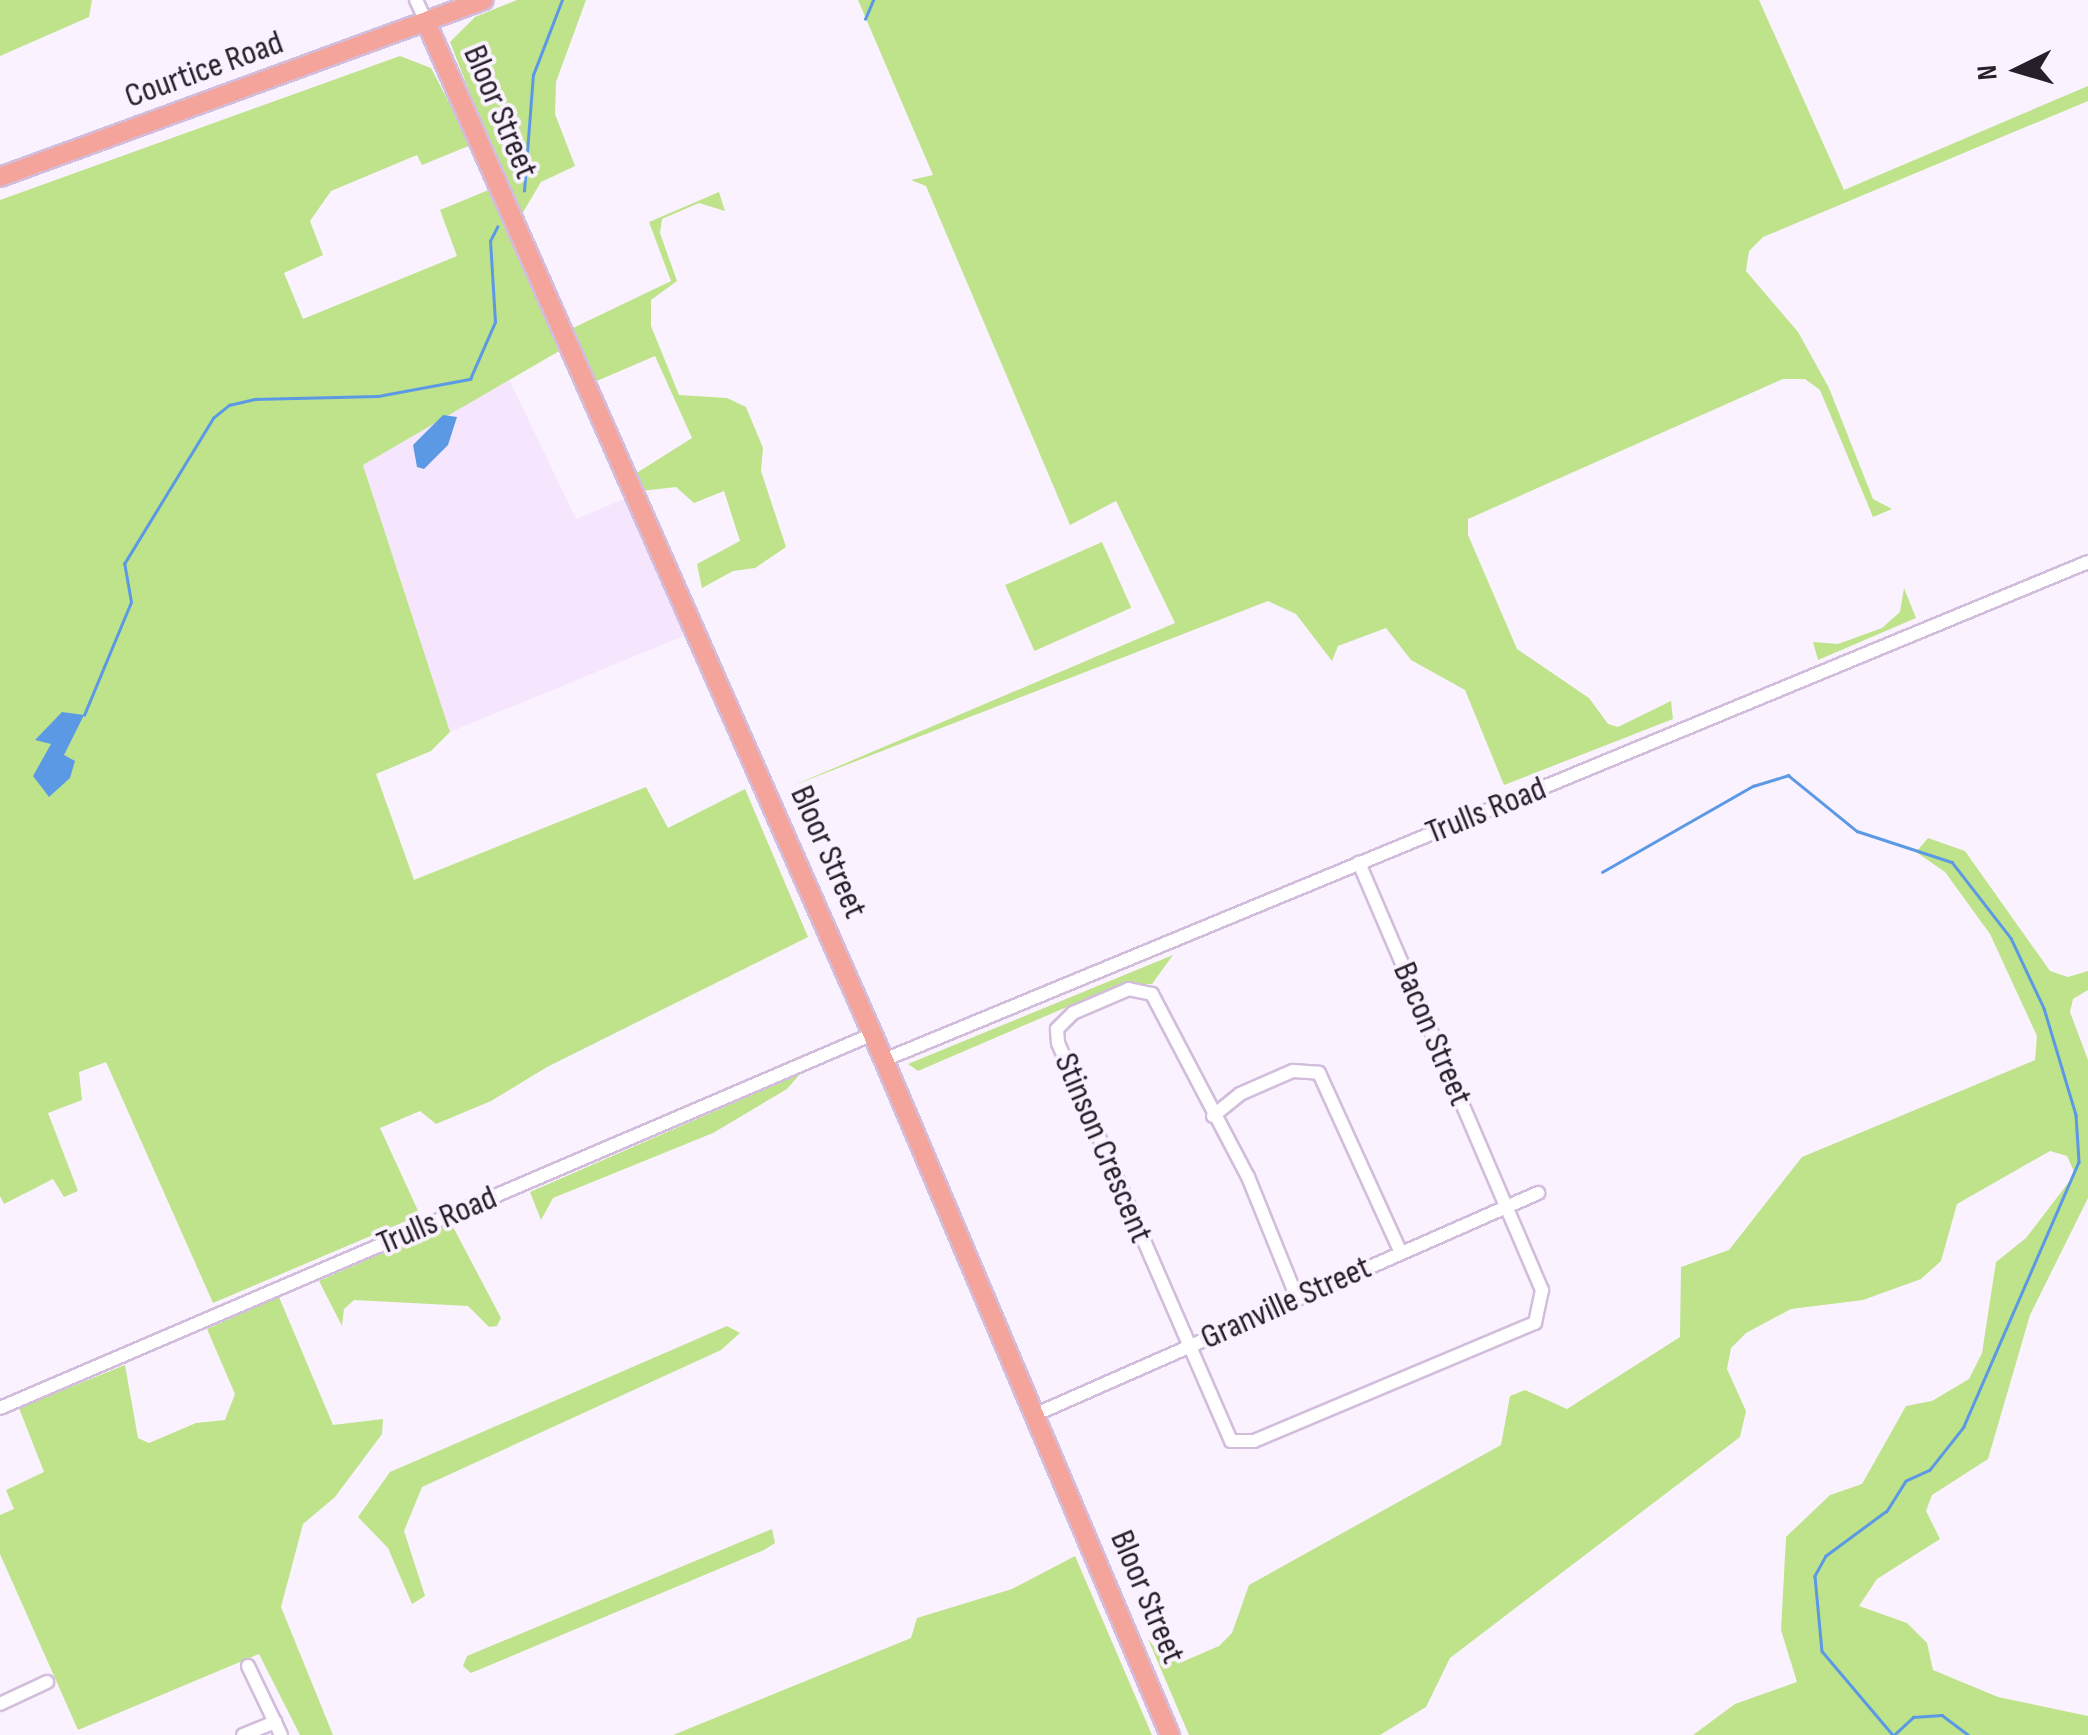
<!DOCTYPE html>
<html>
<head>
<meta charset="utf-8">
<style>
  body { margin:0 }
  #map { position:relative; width:2088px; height:1735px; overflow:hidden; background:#faf2ff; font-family:"Sofia Sans Condensed",sans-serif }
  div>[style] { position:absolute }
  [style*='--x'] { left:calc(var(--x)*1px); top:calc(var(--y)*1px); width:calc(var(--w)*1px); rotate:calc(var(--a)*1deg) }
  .built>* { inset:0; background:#f5e6fd }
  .green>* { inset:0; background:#bfe38a; transform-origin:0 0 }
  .water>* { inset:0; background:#5c99e5 }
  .stream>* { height:2.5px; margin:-1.25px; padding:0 1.25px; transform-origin:1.25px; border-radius:1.25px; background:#5c99e5 }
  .roads { filter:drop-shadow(2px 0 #d2bddc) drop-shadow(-2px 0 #d2bddc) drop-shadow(0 2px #d2bddc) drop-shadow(0 -2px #d2bddc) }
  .minor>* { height:12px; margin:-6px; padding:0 6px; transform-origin:6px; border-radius:6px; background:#fff }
  .major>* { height:18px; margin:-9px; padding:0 9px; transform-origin:9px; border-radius:9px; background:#f4a49b }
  span { translate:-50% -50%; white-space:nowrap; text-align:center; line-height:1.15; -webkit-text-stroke:8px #faf2ff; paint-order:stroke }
  .street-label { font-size:35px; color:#27202b }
  .north { position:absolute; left:1968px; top:20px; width:100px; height:100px; -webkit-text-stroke:8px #faf2ff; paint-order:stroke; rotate:265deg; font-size:28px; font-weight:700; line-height:40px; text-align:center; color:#27202b }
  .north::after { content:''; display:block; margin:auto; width:35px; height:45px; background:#27202b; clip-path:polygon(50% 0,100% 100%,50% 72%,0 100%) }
</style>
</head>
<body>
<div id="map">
  <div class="built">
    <div style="clip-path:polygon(509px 379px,576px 519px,626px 498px,686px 635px,450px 732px,363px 464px)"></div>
  </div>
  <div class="green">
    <div style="clip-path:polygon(0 0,92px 0,89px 17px,0 56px)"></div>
    <div style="clip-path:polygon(517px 0,586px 0,556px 82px,555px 114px,575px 166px,541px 182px,519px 219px,450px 42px,475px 17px)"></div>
    <div style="clip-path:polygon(858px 0,1759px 0,1844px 190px,2088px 86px,2088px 101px,1763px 237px,1749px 251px,1746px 271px,1798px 332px,1829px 388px,1873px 499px,1892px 509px,1873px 517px,1820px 390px,1805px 379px,1783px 379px,1468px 519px,1468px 535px,1517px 649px,1589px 698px,1608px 724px,1618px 727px,1671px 701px,1673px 719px,1504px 785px,1465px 690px,1411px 660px,1386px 628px,1338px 646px,1332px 661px,1296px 614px,1268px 601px,792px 786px,1175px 623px,1116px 501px,1070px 525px,926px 186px,911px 180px,933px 175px)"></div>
    <div style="clip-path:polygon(400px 56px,431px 68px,471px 145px,422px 165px,417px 155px,331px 191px,310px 221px,323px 255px,284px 273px,303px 319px,457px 256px,440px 210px,491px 189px,561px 350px,363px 465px,450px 732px,431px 751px,376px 774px,414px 880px,646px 787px,668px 828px,745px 789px,808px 937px,547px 1067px,491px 1101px,436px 1124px,420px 1111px,380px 1128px,420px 1215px,213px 1303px,106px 1062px,79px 1072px,82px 1100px,48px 1113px,78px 1191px,64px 1197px,53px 1179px,4px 1204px,0 1196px,0 200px)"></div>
    <div style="clip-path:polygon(719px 192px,725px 211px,699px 203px,662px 219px,660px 233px,677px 281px,651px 300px,651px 326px,679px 395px,727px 398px,746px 407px,763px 448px,761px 471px,786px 547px,755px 568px,733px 571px,702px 588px,697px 564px,740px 541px,724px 491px,694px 503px,676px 487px,641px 491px,635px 474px,692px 438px,655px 356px,592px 383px,569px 330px,671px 281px,649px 222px)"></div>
    <div style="left:1102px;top:542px;width:72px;height:106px;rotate:66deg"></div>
    <div style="clip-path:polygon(1904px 588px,1916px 618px,1818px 660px,1813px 642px,1838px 644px,1882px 628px,1900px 612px)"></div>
    <div style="clip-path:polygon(1928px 838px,1965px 851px,2050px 971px,2068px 977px,2088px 971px,2088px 990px,2073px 999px,2070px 1012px,2088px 1060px,2088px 1198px,2030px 1315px,1988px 1459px,1932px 1495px,1926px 1511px,1940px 1539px,1877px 1579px,1859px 1606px,1907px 1623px,1927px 1643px,1933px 1670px,1998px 1697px,2088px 1716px,2088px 1735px,1693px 1735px,1735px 1704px,1797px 1682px,1781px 1630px,1786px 1537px,1830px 1495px,1862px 1484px,1906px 1406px,1932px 1401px,1969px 1379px,1982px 1353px,1996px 1262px,2026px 1238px,2075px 1174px,2067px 1156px,2050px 1151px,1957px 1204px,1941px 1261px,1921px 1279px,1863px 1300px,1791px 1309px,1746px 1333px,1731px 1348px,1727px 1369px,1746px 1411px,1740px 1437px,1450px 1658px,1426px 1707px,1380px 1735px,1189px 1735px,1148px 1639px,1164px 1659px,1182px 1662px,1219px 1646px,1232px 1633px,1249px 1585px,1501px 1445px,1510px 1396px,1525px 1390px,1567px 1409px,1680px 1337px,1681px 1267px,1729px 1250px,1802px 1157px,2035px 1060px,2037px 1036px,1990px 934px,1945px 872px,1916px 852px)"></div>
    <div style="clip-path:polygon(1173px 955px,1152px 984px,1118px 985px,918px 1071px,908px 1064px)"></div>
    <div style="clip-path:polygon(800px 1074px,787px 1089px,713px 1133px,553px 1198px,541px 1220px,530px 1192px)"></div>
    <div style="clip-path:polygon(451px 1223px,501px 1318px,497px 1326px,489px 1327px,468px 1306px,354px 1300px,344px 1309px,342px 1326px,319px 1281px)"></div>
    <div style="clip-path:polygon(279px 1297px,333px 1425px,383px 1419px,382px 1434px,335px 1497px,303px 1524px,281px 1607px,333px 1735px,300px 1735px,259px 1654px,78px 1730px,0 1554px,0 1515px,14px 1509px,6px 1490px,44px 1472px,19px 1408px,125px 1365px,138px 1438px,149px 1443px,196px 1423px,225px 1420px,235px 1394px,207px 1329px)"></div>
    <div style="clip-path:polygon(727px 1326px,740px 1333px,721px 1350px,422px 1487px,404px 1531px,425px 1596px,412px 1604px,388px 1548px,358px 1517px,390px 1472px)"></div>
    <div style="clip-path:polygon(772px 1529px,775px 1543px,764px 1550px,471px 1673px,463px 1666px,467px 1656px)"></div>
    <div style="clip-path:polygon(1075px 1556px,1152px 1735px,673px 1735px,911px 1638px,917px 1618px,1012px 1589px)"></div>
  </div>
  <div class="water">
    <div style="clip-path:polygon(443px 415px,457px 417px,448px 445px,424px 469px,417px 467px,413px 445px)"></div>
    <div style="clip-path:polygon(62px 712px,84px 715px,64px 755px,75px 761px,70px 778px,49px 797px,33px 776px,51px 744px,35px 740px)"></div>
  </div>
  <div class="stream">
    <div style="--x:865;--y:19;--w:21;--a:-67"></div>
    <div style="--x:524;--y:191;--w:116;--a:-85.6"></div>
    <div style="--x:533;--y:75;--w:80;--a:-68.9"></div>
    <div style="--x:84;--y:715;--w:122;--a:-67.4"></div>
    <div style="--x:131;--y:602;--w:39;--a:-100"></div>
    <div style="--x:124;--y:564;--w:171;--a:-58.6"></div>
    <div style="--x:213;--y:418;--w:21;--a:-39"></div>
    <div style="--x:229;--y:405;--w:26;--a:-13"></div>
    <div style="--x:254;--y:399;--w:124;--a:-1.4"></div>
    <div style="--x:378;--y:396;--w:94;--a:-10.5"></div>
    <div style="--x:470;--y:379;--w:62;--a:-66.3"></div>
    <div style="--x:495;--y:322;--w:81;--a:-93.5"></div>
    <div style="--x:490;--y:241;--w:16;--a:-63"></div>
    <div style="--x:1602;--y:872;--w:174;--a:-29.7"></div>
    <div style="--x:1753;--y:786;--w:37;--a:-17"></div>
    <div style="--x:1788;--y:775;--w:89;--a:39.1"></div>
    <div style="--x:1857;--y:831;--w:100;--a:18.1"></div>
    <div style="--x:1952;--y:862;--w:96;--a:52.2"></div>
    <div style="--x:2011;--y:938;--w:77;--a:64.8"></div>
    <div style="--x:2044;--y:1008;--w:112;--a:73.3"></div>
    <div style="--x:2076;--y:1115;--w:47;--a:86.3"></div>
    <div style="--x:2079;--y:1162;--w:289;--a:113.5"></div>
    <div style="--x:1964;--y:1427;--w:55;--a:128.3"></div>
    <div style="--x:1930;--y:1470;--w:26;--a:155"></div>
    <div style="--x:1906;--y:1481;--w:36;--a:122"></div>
    <div style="--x:1887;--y:1511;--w:76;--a:143.6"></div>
    <div style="--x:1826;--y:1556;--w:23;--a:119"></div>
    <div style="--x:1815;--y:1576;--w:75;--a:84.7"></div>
    <div style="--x:1822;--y:1651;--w:110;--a:49.8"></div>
    <div style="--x:1895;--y:1734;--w:25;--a:-43"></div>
    <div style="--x:1913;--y:1717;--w:29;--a:-4"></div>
    <div style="--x:1942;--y:1715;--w:34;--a:37"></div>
  </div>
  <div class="roads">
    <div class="minor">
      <div style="--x:416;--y:0;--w:26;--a:65"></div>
      <div style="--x:884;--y:1060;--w:1303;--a:-22.47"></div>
      <div style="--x:1213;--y:1116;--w:35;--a:-39"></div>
      <div style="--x:1240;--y:1094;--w:58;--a:-23.5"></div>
      <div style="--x:1293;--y:1071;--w:26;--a:4"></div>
      <div style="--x:1319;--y:1073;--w:198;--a:65.5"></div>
      <div style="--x:1297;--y:1298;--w:131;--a:-112"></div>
      <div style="--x:1248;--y:1177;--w:207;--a:-117.7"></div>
      <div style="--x:1152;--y:994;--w:24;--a:-168"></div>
      <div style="--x:1129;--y:989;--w:61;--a:156.8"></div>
      <div style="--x:1073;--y:1013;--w:23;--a:135"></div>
      <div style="--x:1057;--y:1029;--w:14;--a:86"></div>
      <div style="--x:1058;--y:1043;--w:434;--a:66.5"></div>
      <div style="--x:1231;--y:1441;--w:23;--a:0"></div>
      <div style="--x:1254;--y:1441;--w:305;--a:-22.8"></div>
      <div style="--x:1535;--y:1323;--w:34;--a:-78"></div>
      <div style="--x:1542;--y:1290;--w:465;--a:-113.2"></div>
      <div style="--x:0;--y:1408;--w:950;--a:-23.19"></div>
      <div style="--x:1034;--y:1415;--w:551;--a:-23.77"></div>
      <div style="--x:248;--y:1666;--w:76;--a:64.4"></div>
      <div style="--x:0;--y:1704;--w:52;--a:-25.1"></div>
      <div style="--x:243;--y:1735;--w:35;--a:-22"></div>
    </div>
    <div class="major">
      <div style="--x:427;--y:24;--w:1132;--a:66.2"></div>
      <div style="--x:884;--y:1060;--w:733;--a:67.04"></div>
      <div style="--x:0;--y:177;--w:515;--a:-20.09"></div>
    </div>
  </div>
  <div class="street-label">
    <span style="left:204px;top:70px;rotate:-20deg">Courtice Road</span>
    <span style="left:500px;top:112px;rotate:67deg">Bloor Street</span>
    <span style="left:1486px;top:811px;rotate:-22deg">Trulls Road</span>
    <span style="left:828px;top:852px;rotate:66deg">Bloor Street</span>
    <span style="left:1432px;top:1034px;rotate:67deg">Bacon Street</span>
    <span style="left:1103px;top:1148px;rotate:67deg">Stinson Crescent</span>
    <span style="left:437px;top:1221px;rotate:-23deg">Trulls Road</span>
    <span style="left:1286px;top:1303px;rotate:-24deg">Granville Street</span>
    <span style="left:1147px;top:1597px;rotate:67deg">Bloor Street</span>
  </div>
  <div class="north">N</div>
</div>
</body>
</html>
